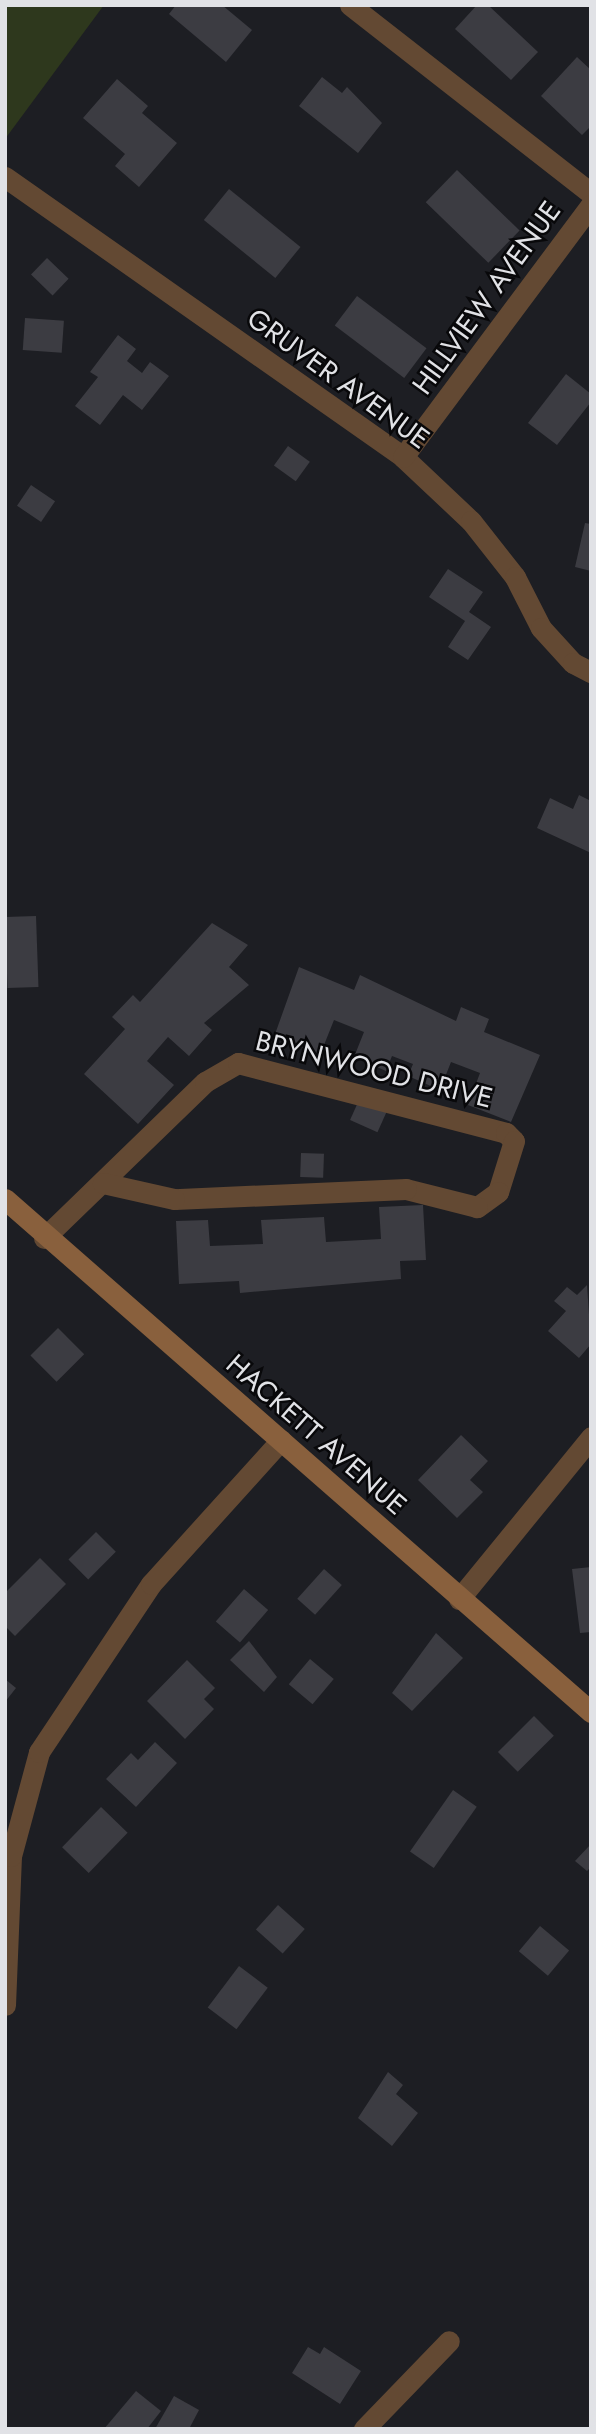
<!DOCTYPE html>
<html>
<head>
<meta charset="utf-8">
<style>
  body { margin:0 }
  #map { position:relative; width:596px; height:2434px; overflow:hidden; background:#1d1e23; font-family:Jost,sans-serif }
  div>[style] { position:absolute }
  [style*='--x'] { left:calc(var(--x)*1px); top:calc(var(--y)*1px); width:calc(var(--w)*1px); rotate:calc(var(--a)*1deg) }
  .green>* { inset:0; background:#2e381d }
  .building>* { inset:0; background:#3c3c42; transform-origin:0 0 }
  .street>* { height:21px; margin:-10.5px; padding:0 10.5px; transform-origin:10.5px; border-radius:10.5px; background:#634933 }
  .secondary>* { height:21px; margin:-10.5px; padding:0 10.5px; transform-origin:10.5px; border-radius:10.5px; background:#89603d }
  span { translate:-50% -50%; white-space:nowrap; text-align:center; line-height:1.15; -webkit-text-stroke:5px #08080a; paint-order:stroke }
  .street-label { font-size:28px; color:#e1e2e6 }
  .frame { position:absolute; inset:0; border:7px solid #e1e2e6; pointer-events:none }
</style>
</head>
<body>
<div id="map">
  <div class="green">
    <div style="clip-path:polygon(5px 5px,104px 5px,5px 139px)"></div>
  </div>
  <div class="building">
    <div style="clip-path:polygon(176px 5px,222px 5px,252px 30px,226px 62px,169px 14px)"></div>
    <div style="clip-path:polygon(477px 5px,488px 5px,538px 52px,511px 80px,455px 29px)"></div>
    <div style="clip-path:polygon(577px 57px,591px 70px,591px 126px,582px 135px,541px 96px)"></div>
    <div style="clip-path:polygon(322px 77px,342px 93px,347px 87px,382px 123px,358px 153px,299px 106px)"></div>
    <div style="clip-path:polygon(117px 79px,148px 106px,142px 113px,177px 143px,139px 187px,115px 166px,125px 154px,83px 118px)"></div>
    <div style="left:457px;top:170px;width:87px;height:45px;rotate:44deg"></div>
    <div style="left:229px;top:189px;width:92px;height:40px;rotate:39deg"></div>
    <div style="left:47px;top:258px;width:30px;height:23px;rotate:44deg"></div>
    <div style="left:357px;top:296px;width:87px;height:37px;rotate:37deg"></div>
    <div style="left:25px;top:318px;width:39px;height:32px;rotate:4deg"></div>
    <div style="clip-path:polygon(118px 335px,136px 349px,127px 361px,142px 373px,150px 362px,169px 376px,142px 410px,123px 395px,100px 425px,75px 406px,98px 377px,90px 372px)"></div>
    <div style="clip-path:polygon(566px 374px,591px 394px,591px 402px,557px 445px,528px 423px)"></div>
    <div style="left:288px;top:446px;width:27px;height:24px;rotate:36deg"></div>
    <div style="left:31px;top:485px;width:29px;height:25px;rotate:34deg"></div>
    <div style="clip-path:polygon(585px 523px,591px 524px,591px 571px,575px 567px)"></div>
    <div style="clip-path:polygon(448px 569px,483px 592px,469px 612px,491px 627px,468px 660px,448px 647px,465px 621px,429px 597px)"></div>
    <div style="clip-path:polygon(579px 795px,591px 801px,591px 853px,537px 828px,550px 798px,573px 809px)"></div>
    <div style="left:36px;top:916px;width:71px;height:31px;rotate:88deg"></div>
    <div style="clip-path:polygon(212px 923px,248px 945px,229px 967px,249px 985px,204px 1023px,212px 1030px,189px 1056px,168px 1037px,147px 1061px,174px 1085px,138px 1124px,84px 1074px,125px 1029px,112px 1017px,133px 995px,140px 1002px)"></div>
    <div style="clip-path:polygon(299px 967px,354px 990px,360px 975px,456px 1021px,461px 1007px,489px 1019px,484px 1032px,540px 1055px,511px 1122px,468px 1105px,480px 1073px,451px 1062px,440px 1090px,408px 1076px,413px 1064px,392px 1056px,386px 1071px,354px 1057px,364px 1032px,334px 1020px,320px 1055px,274px 1037px)"></div>
    <div style="left:359px;top:1100px;width:30px;height:22px;rotate:24deg"></div>
    <div style="left:301px;top:1153px;width:23px;height:24px;rotate:2deg"></div>
    <div style="clip-path:polygon(423px 1205px,426px 1260px,400px 1261px,401px 1279px,240px 1293px,239px 1281px,179px 1284px,176px 1221px,208px 1220px,210px 1246px,263px 1244px,261px 1220px,324px 1217px,326px 1242px,381px 1239px,379px 1207px)"></div>
    <div style="clip-path:polygon(587px 1285px,591px 1344px,579px 1358px,548px 1331px,566px 1311px,554px 1301px,567px 1287px,577px 1295px)"></div>
    <div style="left:58px;top:1328px;width:37px;height:39px;rotate:45deg"></div>
    <div style="clip-path:polygon(461px 1435px,488px 1461px,470px 1480px,483px 1492px,457px 1518px,418px 1480px)"></div>
    <div style="left:96px;top:1532px;width:28px;height:39px;rotate:45deg"></div>
    <div style="clip-path:polygon(40px 1558px,66px 1584px,15px 1636px,5px 1626px,5px 1593px)"></div>
    <div style="clip-path:polygon(591px 1567px,591px 1632px,580px 1633px,572px 1569px)"></div>
    <div style="left:324px;top:1569px;width:24px;height:40px;rotate:42deg"></div>
    <div style="left:244px;top:1589px;width:32px;height:43px;rotate:41deg"></div>
    <div style="clip-path:polygon(436px 1633px,463px 1658px,412px 1711px,392px 1693px)"></div>
    <div style="clip-path:polygon(249px 1641px,277px 1677px,264px 1692px,230px 1660px)"></div>
    <div style="left:310px;top:1659px;width:31px;height:33px;rotate:40deg"></div>
    <div style="clip-path:polygon(187px 1660px,215px 1688px,204px 1699px,214px 1709px,185px 1739px,147px 1701px)"></div>
    <div style="clip-path:polygon(5px 1679px,16px 1688px,5px 1702px)"></div>
    <div style="left:534px;top:1716px;width:28px;height:51px;rotate:45deg"></div>
    <div style="clip-path:polygon(155px 1742px,177px 1763px,136px 1807px,106px 1779px,131px 1753px,138px 1760px)"></div>
    <div style="left:453px;top:1790px;width:29px;height:75px;rotate:35deg"></div>
    <div style="left:101px;top:1807px;width:37px;height:56px;rotate:44deg"></div>
    <div style="clip-path:polygon(591px 1844px,591px 1867px,587px 1871px,575px 1861px)"></div>
    <div style="left:278px;top:1905px;width:36px;height:33px;rotate:42deg"></div>
    <div style="left:540px;top:1926px;width:38px;height:33px;rotate:40deg"></div>
    <div style="left:239px;top:1966px;width:36px;height:52px;rotate:37deg"></div>
    <div style="clip-path:polygon(388px 2072px,403px 2085px,396px 2094px,418px 2113px,392px 2146px,358px 2118px)"></div>
    <div style="clip-path:polygon(308px 2347px,320px 2354px,324px 2347px,361px 2371px,340px 2404px,292px 2373px)"></div>
    <div style="clip-path:polygon(136px 2391px,161px 2411px,147px 2429px,104px 2429px)"></div>
    <div style="clip-path:polygon(174px 2396px,199px 2410px,189px 2429px,155px 2429px)"></div>
  </div>
  <div class="street">
    <div style="--x:350;--y:5;--w:306;--a:38"></div>
    <div style="--x:5;--y:177;--w:487;--a:35.1"></div>
    <div style="--x:403;--y:457;--w:93;--a:43.3"></div>
    <div style="--x:471;--y:521;--w:71;--a:51.8"></div>
    <div style="--x:515;--y:577;--w:57;--a:63"></div>
    <div style="--x:541;--y:628;--w:47;--a:47.6"></div>
    <div style="--x:573;--y:663;--w:20;--a:27"></div>
    <div style="--x:403;--y:457;--w:314;--a:-53.3"></div>
    <div style="--x:44;--y:1238;--w:224;--a:-44.1"></div>
    <div style="--x:205;--y:1082;--w:38;--a:-30"></div>
    <div style="--x:238;--y:1063;--w:277;--a:14.6"></div>
    <div style="--x:506;--y:1133;--w:11;--a:45"></div>
    <div style="--x:514;--y:1141;--w:53;--a:107.4"></div>
    <div style="--x:498;--y:1192;--w:26;--a:144"></div>
    <div style="--x:477;--y:1207;--w:73;--a:-165.8"></div>
    <div style="--x:406;--y:1189;--w:232;--a:177.5"></div>
    <div style="--x:174;--y:1199;--w:73;--a:-167.3"></div>
    <div style="--x:459;--y:1599;--w:209;--a:-50.8"></div>
    <div style="--x:5;--y:2005;--w:149;--a:-87.7"></div>
    <div style="--x:11;--y:1856;--w:108;--a:-74.9"></div>
    <div style="--x:39;--y:1752;--w:202;--a:-56.3"></div>
    <div style="--x:151;--y:1584;--w:194;--a:-47.9"></div>
    <div style="--x:364;--y:2429;--w:122;--a:-46"></div>
  </div>
  <div class="secondary">
    <div style="--x:5;--y:1199;--w:779;--a:41.2"></div>
  </div>
  <div class="street-label">
    <span style="left:487px;top:298px;rotate:-54deg">HILLVIEW AVENUE</span>
    <span style="left:338px;top:379px;rotate:36deg">GRUVER AVENUE</span>
    <span style="left:374px;top:1070px;rotate:14deg">BRYNWOOD DRIVE</span>
    <span style="left:316px;top:1435px;rotate:41deg">HACKETT AVENUE</span>
  </div>
  <div class="frame"></div>
</div>
</body>
</html>
